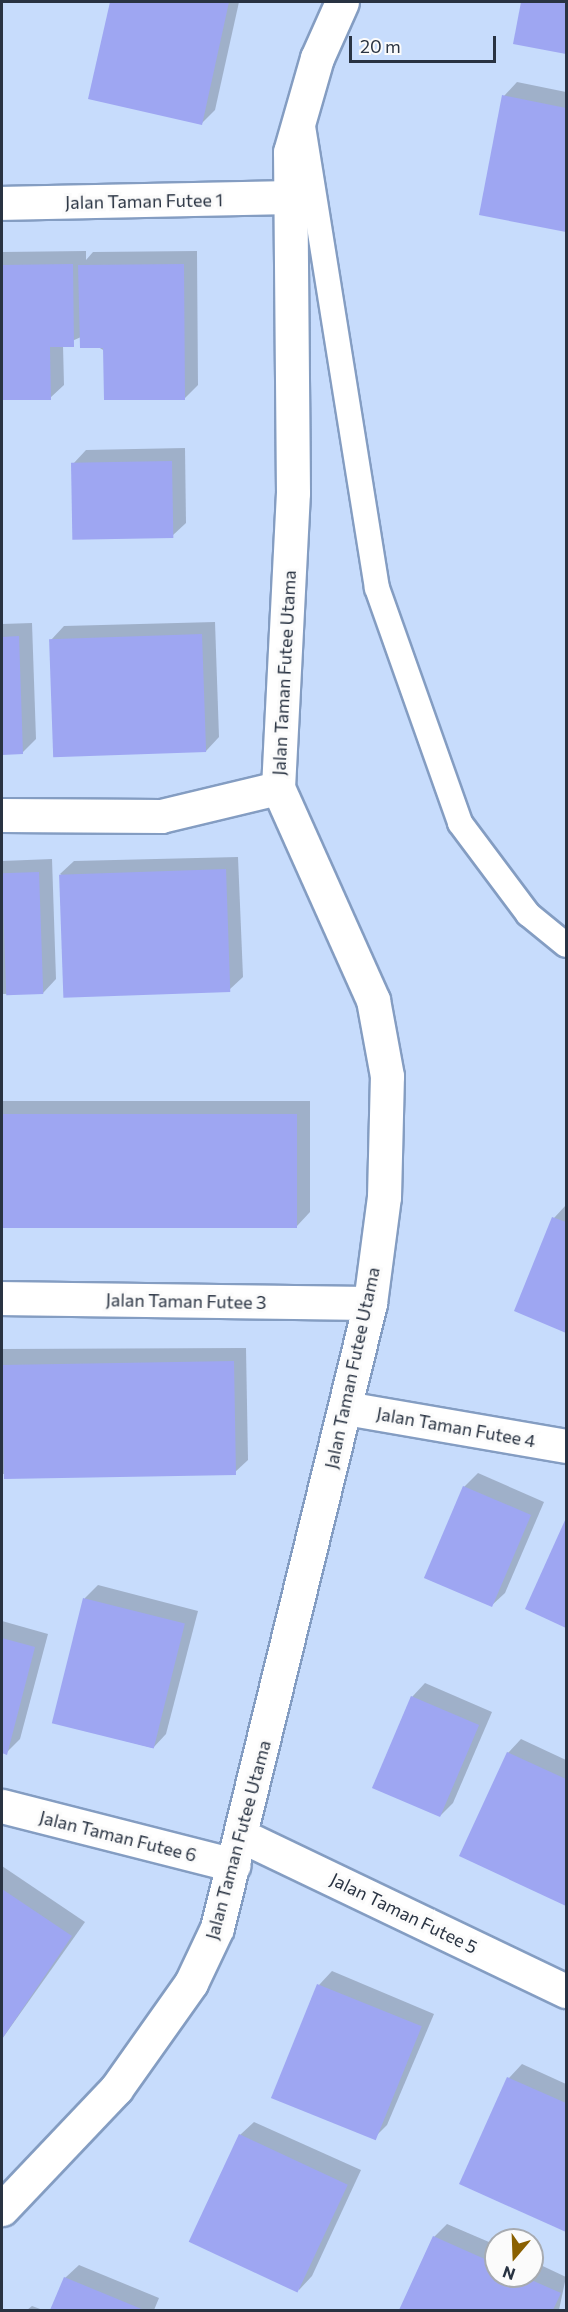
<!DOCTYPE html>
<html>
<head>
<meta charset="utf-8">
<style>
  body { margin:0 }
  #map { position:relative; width:568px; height:2312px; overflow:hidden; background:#c7dcfc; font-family:Commissioner,sans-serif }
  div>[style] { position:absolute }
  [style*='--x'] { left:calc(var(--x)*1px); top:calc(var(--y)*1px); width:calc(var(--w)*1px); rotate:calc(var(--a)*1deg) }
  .shadow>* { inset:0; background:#0003 }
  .building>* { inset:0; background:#9ea6f2; transform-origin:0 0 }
  .roads { filter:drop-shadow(2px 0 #849dc2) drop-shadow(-2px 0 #849dc2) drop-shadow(0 2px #849dc2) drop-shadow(0 -2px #849dc2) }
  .service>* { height:24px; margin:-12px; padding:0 12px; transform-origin:12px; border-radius:12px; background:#fff }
  .minor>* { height:33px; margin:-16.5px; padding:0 16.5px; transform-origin:16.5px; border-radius:16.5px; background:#fff }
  span { translate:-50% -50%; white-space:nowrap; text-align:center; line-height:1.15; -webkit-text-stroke:6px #fbfbfb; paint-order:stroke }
  .street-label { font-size:18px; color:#293342 }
  .frame { position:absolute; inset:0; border:3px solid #293342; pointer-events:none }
  .north { position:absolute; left:484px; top:2228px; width:60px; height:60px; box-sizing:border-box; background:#fbfbfb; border:2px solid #a7abb1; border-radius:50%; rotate:199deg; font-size:16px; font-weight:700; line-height:24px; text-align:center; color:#293342 }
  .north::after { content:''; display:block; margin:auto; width:21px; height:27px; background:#8a6001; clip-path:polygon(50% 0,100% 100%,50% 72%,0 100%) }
  .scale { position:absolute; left:349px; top:36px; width:147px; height:27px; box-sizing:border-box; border:3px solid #293342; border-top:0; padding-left:8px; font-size:18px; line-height:21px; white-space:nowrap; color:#293342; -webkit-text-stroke:4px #fbfbfb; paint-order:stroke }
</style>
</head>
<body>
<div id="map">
  <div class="shadow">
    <div style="clip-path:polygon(112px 2px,239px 2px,215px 110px,202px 123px,90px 98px)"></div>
    <div style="clip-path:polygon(523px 2px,566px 2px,566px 53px,515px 43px)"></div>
    <div style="clip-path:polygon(517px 82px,566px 92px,566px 230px,481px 214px,504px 96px)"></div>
    <div style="clip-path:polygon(86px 251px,86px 260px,93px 252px,197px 251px,198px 385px,185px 398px,81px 337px,63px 345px,64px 385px,50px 398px,2px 399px,2px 252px)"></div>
    <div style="clip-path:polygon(185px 448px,186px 523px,172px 536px,73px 464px,86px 450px)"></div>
    <div style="clip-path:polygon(215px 622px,219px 737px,206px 751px,51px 640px,64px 626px)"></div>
    <div style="clip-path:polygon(32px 623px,36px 739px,22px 753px,2px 753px,2px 624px)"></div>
    <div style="clip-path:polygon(238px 857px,243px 977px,229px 990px,60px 874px,74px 861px)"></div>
    <div style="clip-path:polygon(52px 859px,56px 979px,43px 993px,2px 994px,2px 861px)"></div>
    <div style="clip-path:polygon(2px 1101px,310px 1101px,310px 1212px,297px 1226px,2px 1226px)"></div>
    <div style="clip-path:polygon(566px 1205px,566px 1331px,516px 1311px,554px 1218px)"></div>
    <div style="clip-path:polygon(246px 1348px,248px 1460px,234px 1473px,2px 1474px,2px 1349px)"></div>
    <div style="clip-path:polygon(478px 1473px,544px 1502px,505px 1593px,491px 1606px,464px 1487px)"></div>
    <div style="clip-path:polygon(566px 1522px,566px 1627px,527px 1608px)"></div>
    <div style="clip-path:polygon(98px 1585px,198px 1611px,166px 1734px,153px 1748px,53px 1722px,85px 1598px)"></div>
    <div style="clip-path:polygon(2px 1621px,48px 1634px,20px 1739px,6px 1753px,2px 1752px)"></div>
    <div style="clip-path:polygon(425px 1683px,492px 1712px,453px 1803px,440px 1816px,412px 1697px)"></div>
    <div style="clip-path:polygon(521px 1739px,566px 1760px,566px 1904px,461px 1855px,508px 1753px)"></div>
    <div style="clip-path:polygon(2px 1866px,85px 1922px,2px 2039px)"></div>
    <div style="clip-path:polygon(332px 1971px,434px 2014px,387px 2125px,373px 2139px,319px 1985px)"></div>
    <div style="clip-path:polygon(522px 2064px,566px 2084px,566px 2231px,461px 2184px,509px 2078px)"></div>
    <div style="clip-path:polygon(254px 2122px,361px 2170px,312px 2276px,299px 2290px,240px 2135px)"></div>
    <div style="clip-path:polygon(447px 2224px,496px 2245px,496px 2276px,532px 2276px,532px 2261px,566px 2277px,559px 2310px,401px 2310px,434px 2237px)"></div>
    <div style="clip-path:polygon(79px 2265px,159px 2298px,154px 2310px,52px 2310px,65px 2278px)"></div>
    <div style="clip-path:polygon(32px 2306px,43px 2310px,27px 2310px)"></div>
  </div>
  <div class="building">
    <div style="clip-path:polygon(110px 2px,229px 2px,202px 125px,88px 99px)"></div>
    <div style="clip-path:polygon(521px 2px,566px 2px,566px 54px,513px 44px)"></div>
    <div style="clip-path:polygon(502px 95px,566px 108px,566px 232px,479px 215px)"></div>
    <div style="clip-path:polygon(73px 264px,74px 347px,50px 347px,51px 400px,2px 400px,2px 265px)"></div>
    <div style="clip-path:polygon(184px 264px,185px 400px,104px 400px,103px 348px,80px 348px,78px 265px)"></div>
    <div style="left:172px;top:461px;width:77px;height:101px;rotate:89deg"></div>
    <div style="left:202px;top:634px;width:118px;height:153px;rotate:88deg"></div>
    <div style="clip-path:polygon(19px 636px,23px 754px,2px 755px,2px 637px)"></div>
    <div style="left:226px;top:869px;width:123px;height:167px;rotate:88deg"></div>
    <div style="left:39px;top:872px;width:122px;height:37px;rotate:88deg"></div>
    <div style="left:2px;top:1114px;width:295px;height:114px"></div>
    <div style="clip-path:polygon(552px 1217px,566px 1222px,566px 1333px,514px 1311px)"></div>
    <div style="left:234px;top:1361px;width:114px;height:232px;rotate:89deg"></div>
    <div style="left:463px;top:1486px;width:74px;height:100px;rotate:23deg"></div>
    <div style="clip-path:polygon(566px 1518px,566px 1628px,525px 1609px)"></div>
    <div style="left:83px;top:1598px;width:105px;height:129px;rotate:14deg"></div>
    <div style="clip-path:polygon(2px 1638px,35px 1647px,7px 1755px,2px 1753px)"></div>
    <div style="left:411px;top:1696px;width:74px;height:100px;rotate:23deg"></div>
    <div style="clip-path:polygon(507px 1752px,566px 1779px,566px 1906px,459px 1856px)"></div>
    <div style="clip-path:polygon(2px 1889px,72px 1936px,2px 2039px)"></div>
    <div style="left:317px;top:1984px;width:113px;height:123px;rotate:22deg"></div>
    <div style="clip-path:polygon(507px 2077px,566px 2103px,566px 2232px,459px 2184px)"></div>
    <div style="left:239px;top:2134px;width:120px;height:119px;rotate:25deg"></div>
    <div style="clip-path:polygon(433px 2236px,496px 2264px,496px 2276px,522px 2276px,561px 2293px,553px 2310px,399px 2310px)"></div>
    <div style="clip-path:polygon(64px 2277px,144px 2310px,50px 2310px)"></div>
  </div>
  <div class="roads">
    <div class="service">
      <div style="--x:302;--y:120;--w:474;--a:80.9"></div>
      <div style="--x:377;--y:588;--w:249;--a:70.5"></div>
      <div style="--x:460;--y:823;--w:114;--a:53.2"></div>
      <div style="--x:528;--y:914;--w:49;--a:39.2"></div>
    </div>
    <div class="minor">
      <div style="--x:2;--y:203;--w:285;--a:-1.2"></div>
      <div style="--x:2;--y:815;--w:159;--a:0.4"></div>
      <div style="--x:161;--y:816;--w:120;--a:-13.5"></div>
      <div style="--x:2;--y:1298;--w:368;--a:0.8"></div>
      <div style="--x:346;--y:1408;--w:223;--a:9.8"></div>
      <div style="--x:2;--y:1806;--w:239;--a:14.3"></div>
      <div style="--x:242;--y:1836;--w:359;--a:25.6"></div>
      <div style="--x:2;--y:2209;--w:166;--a:-46.5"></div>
      <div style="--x:116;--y:2089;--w:130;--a:-54.7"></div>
      <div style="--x:191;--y:1983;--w:61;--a:-64.7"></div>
      <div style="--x:217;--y:1928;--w:643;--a:-76.24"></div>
      <div style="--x:370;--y:1303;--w:107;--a:-82.5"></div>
      <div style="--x:384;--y:1197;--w:121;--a:-88.6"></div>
      <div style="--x:387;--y:1076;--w:77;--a:-100.4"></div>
      <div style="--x:373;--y:1000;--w:232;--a:-114.1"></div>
      <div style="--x:278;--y:788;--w:295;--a:-87.1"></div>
      <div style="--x:293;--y:493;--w:341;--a:-90.5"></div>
      <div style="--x:290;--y:152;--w:98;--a:-74"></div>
      <div style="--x:317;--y:58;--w:61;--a:-65.9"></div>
    </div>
  </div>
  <div class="street-label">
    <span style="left:144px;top:201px;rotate:-1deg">Jalan Taman Futee 1</span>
    <span style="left:284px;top:673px;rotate:-87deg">Jalan Taman Futee Utama</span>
    <span style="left:186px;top:1301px;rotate:1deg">Jalan Taman Futee 3</span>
    <span style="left:352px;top:1368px;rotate:-78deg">Jalan Taman Futee Utama</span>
    <span style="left:456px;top:1427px;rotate:10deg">Jalan Taman Futee 4</span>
    <span style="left:118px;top:1836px;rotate:14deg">Jalan Taman Futee 6</span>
    <span style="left:238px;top:1840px;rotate:-75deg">Jalan Taman Futee Utama</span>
    <span style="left:404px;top:1913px;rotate:26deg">Jalan Taman Futee 5</span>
  </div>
  <div class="frame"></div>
  <div class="north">N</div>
  <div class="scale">20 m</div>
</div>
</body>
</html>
